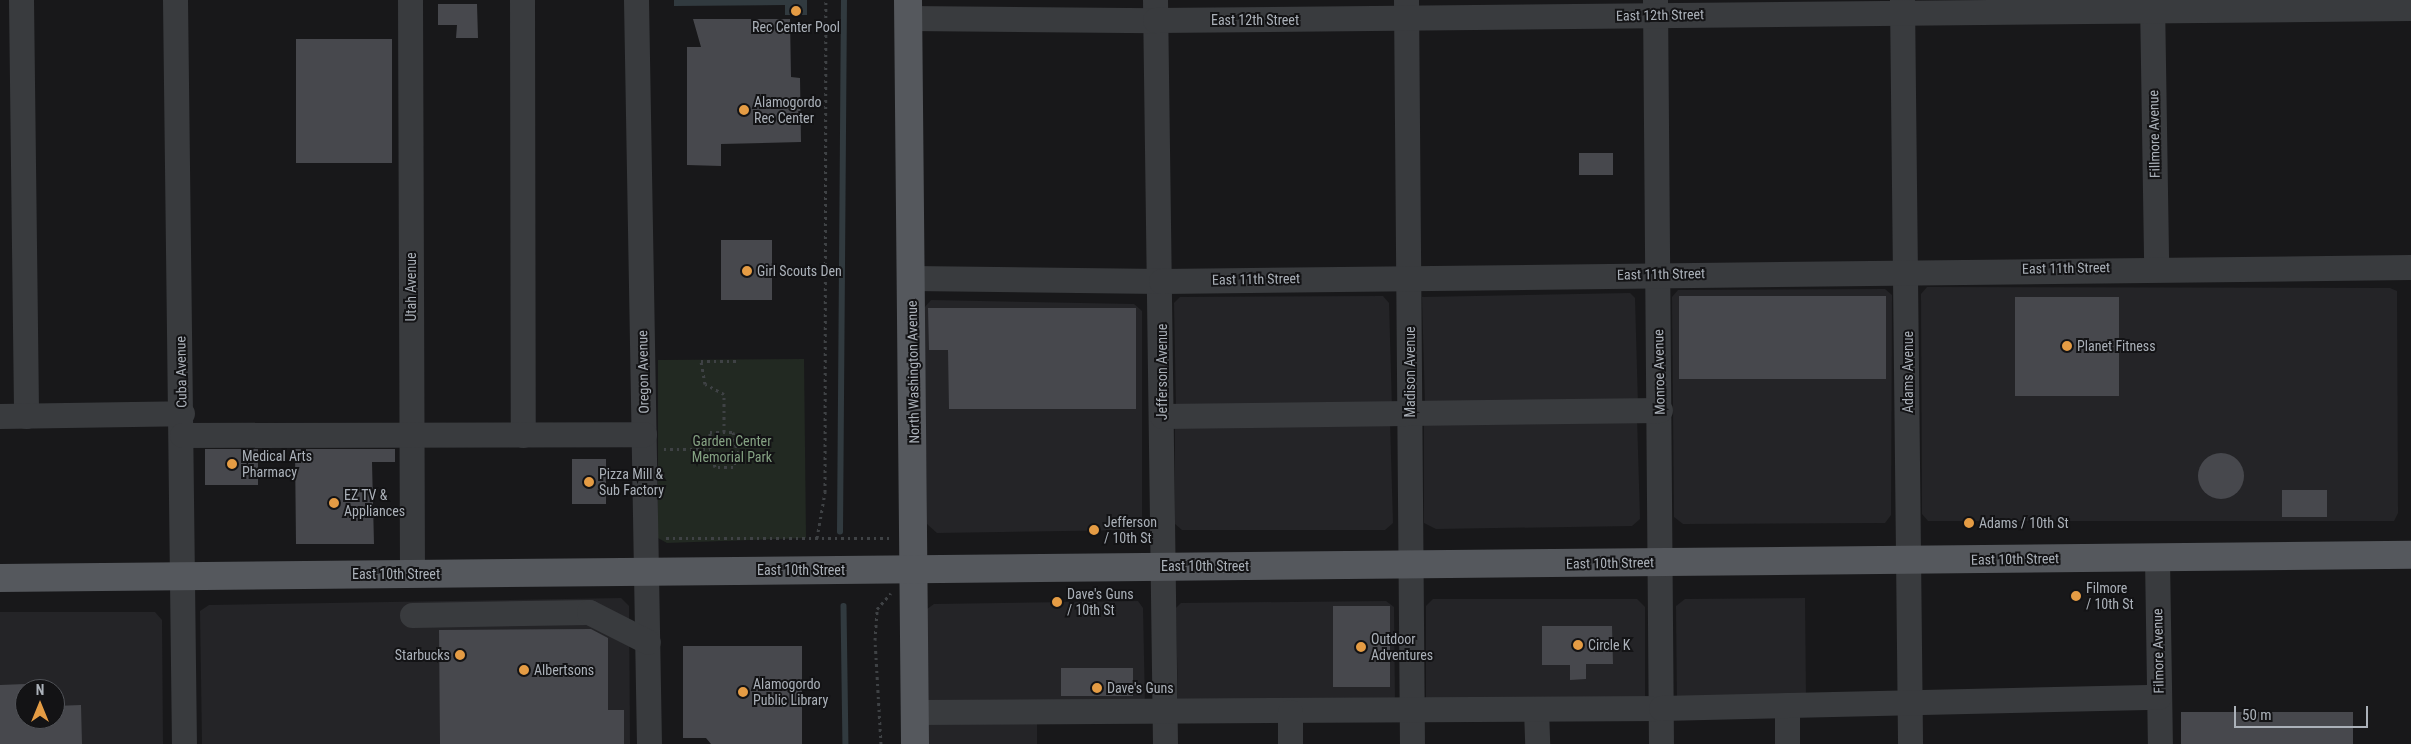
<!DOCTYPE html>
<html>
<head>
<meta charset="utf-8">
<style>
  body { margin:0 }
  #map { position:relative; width:2411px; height:744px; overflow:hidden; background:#18181a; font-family:"Roboto Condensed",sans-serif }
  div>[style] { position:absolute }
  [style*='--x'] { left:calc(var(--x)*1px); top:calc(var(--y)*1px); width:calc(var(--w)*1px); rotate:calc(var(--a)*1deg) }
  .built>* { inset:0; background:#242427; transform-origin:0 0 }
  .green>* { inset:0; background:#222922 }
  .water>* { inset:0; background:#313a3f }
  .stream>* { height:5.5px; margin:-2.75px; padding:0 2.75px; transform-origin:2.75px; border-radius:2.75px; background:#313a3f }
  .building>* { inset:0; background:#47484d; transform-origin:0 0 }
  .round { border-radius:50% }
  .path>* { height:3px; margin-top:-1.5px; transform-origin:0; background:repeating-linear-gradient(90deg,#3f4245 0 2.5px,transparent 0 6.5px) }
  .minor>* { height:25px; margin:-12.5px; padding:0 12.5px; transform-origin:12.5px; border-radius:12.5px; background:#393b3e }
  .major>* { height:28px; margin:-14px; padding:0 14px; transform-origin:14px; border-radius:14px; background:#55585d }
  .dots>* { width:14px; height:14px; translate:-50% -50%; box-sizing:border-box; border:2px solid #131315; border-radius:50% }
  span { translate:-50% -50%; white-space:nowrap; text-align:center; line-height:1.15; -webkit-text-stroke:4px #131315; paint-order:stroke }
  .street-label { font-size:14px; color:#abb1b9 }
  .poi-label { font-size:14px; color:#abb1b9 }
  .left { translate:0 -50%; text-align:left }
  .right { translate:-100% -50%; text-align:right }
  .park-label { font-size:14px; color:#85a283 }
  .north { position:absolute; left:15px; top:679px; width:50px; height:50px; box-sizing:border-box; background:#131315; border:1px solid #505257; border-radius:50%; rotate:0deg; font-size:14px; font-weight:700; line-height:20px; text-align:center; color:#abb1b9 }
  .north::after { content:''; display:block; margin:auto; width:18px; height:22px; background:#e59c44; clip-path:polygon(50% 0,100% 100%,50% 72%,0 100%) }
  .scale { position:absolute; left:2234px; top:706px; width:134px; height:22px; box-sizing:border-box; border:2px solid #abb1b9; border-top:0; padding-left:6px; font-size:15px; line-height:18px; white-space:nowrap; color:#abb1b9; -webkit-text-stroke:4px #131315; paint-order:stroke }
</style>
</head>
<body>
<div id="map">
  <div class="built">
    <div style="clip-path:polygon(1927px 287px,2390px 288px,2397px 291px,2398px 513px,2394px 521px,1928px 521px,1922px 514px,1921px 294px)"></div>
    <div style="clip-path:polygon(1885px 289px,1892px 295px,1891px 515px,1885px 523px,1683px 524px,1674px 517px,1672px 297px,1678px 290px)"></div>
    <div style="clip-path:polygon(1630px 293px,1635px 298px,1638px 406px,1425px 406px,1422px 297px)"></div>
    <div style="clip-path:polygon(1383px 296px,1389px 303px,1392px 409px,1176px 408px,1174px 303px,1180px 297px)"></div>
    <div style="clip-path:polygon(931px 300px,1134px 304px,1142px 311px,1142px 520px,1133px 530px,937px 533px,927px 524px,924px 308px)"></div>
    <div style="clip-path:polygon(1637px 417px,1640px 519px,1632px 526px,1436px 529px,1424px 523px,1424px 419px)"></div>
    <div style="clip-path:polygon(1390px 421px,1393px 523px,1385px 530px,1182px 530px,1175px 524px,1175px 424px)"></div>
    <div style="clip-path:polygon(621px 598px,629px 606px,630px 744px,202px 744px,200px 611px,209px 605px)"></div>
    <div style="clip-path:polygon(1805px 598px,1806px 700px,1677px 702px,1676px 606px,1685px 599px)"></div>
    <div style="clip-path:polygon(1433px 599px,1637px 599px,1645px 607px,1645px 704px,1426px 704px,1426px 606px)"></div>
    <div style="clip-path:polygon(1138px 601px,1143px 608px,1145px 706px,927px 706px,927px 609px,934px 604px)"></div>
    <div style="clip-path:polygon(1386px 601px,1394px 607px,1395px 703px,1178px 703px,1176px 608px,1181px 603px)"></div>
    <div style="clip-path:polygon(evenodd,0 612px,155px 612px,162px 620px,163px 744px,0 744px,0 612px,25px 689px,55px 689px,55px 719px,25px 719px,25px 689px)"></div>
    <div style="left:1037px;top:716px;width:28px;height:111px;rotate:90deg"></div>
  </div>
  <div class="green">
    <div style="clip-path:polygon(804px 359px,806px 538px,667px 543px,658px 538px,658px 360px)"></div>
  </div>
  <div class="water">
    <div style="clip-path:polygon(674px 0,807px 0,807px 15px,785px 15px,785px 5px,674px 6px)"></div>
  </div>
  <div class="stream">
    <div style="--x:840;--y:532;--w:532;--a:-89.57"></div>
    <div style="--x:844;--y:606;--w:138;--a:89.2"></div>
  </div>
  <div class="building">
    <div style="clip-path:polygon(438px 4px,477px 4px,478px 38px,456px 38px,457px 25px,438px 25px)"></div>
    <div style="clip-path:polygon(693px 19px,790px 19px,791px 77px,800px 78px,801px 142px,721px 144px,721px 166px,687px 165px,687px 47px,701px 47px)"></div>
    <div style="left:296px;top:39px;width:96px;height:124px"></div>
    <div style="left:1579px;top:153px;width:34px;height:22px"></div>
    <div style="left:772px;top:240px;width:60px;height:51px;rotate:90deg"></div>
    <div style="left:1886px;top:296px;width:83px;height:207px;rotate:90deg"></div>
    <div style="left:2015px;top:297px;width:104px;height:99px"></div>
    <div style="clip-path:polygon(928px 308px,1136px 308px,1136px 409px,949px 409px,948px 350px,929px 350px)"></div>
    <div style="left:205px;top:449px;width:53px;height:36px"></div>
    <div style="clip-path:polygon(295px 449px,395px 449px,395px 462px,372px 462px,374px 544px,296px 544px)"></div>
    <div class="round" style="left:2198px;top:453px;width:46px;height:46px"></div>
    <div style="left:572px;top:459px;width:34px;height:45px"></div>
    <div style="left:2282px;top:490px;width:45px;height:27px"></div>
    <div style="left:1333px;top:606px;width:57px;height:81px"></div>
    <div style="clip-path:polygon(1542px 626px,1612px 626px,1613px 664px,1586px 664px,1586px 679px,1570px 680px,1570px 665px,1542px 665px)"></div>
    <div style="clip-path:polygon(591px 629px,608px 638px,608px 710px,624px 710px,624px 744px,440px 744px,439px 630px)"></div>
    <div style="clip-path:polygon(683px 646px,802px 646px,802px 744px,711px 744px,706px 738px,683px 738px)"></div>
    <div style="left:1133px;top:668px;width:28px;height:72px;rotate:90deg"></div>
    <div style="clip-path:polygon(25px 684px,25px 719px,55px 719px,55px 706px,81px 705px,82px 744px,0 744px,0 685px)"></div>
    <div style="left:2181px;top:712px;width:172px;height:32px"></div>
  </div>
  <div class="path">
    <div style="--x:724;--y:432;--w:38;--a:-90"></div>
    <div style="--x:724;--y:394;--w:21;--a:-152"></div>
    <div style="--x:705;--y:384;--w:23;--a:-100"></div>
    <div style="--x:701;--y:361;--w:38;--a:0"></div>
    <div style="--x:664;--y:449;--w:46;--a:0"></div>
    <div style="--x:710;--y:449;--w:17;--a:-90"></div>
    <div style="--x:710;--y:432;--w:23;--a:0"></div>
    <div style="--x:733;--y:432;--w:25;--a:78"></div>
    <div style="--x:738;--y:456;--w:12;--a:114"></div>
    <div style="--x:733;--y:467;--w:18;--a:180"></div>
    <div style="--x:715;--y:467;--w:19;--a:-106"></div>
    <div style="--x:666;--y:538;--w:224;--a:0"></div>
    <div style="--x:817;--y:538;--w:47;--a:-80.1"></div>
    <div style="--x:825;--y:492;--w:492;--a:-89.9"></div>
    <div style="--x:881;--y:744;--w:104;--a:-93.3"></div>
    <div style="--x:875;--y:640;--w:31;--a:-86"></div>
    <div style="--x:877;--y:609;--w:21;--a:-49"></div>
  </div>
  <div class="minor">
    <div style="--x:21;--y:0;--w:416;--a:89.3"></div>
    <div style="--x:175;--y:0;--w:744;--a:89.31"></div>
    <div style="--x:410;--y:0;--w:574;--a:89.8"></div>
    <div style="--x:522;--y:0;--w:435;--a:89.9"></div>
    <div style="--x:636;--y:0;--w:744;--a:89"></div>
    <div style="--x:1155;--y:0;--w:744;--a:89.23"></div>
    <div style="--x:1406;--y:0;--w:744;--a:89.54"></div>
    <div style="--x:1655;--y:0;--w:744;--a:89.54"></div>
    <div style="--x:1902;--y:0;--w:744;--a:89.38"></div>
    <div style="--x:2152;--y:0;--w:267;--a:89.1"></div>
    <div style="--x:908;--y:18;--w:247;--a:0.5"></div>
    <div style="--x:1155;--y:20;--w:1256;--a:-0.55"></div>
    <div style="--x:912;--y:278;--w:249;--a:0.7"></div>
    <div style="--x:1161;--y:281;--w:1250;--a:-0.64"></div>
    <div style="--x:0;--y:416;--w:182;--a:-0.9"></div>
    <div style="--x:1162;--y:416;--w:498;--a:-0.7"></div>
    <div style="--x:182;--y:435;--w:462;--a:-0.1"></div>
    <div style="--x:2157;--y:558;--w:186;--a:89.1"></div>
    <div style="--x:412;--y:615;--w:177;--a:-1"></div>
    <div style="--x:589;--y:612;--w:66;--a:27"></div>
    <div style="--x:1787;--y:705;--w:39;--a:90"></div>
    <div style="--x:1536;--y:709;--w:35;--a:88"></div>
    <div style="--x:915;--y:712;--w:746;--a:-0.31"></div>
    <div style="--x:1661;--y:708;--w:498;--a:-1.3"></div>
    <div style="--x:1290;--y:712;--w:32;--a:90"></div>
  </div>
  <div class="major">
    <div style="--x:908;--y:0;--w:744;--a:89.46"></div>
    <div style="--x:0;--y:578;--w:2411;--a:-0.55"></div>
  </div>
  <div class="dots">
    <div style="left:796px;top:11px;background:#e59c44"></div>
    <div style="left:744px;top:110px;background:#e59c44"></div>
    <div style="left:747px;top:271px;background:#e59c44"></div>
    <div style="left:2067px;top:346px;background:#e59c44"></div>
    <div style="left:232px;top:464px;background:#e59c44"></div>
    <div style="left:589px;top:482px;background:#e59c44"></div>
    <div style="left:334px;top:503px;background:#e59c44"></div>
    <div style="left:1969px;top:523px;background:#e59c44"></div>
    <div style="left:1094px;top:530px;background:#e59c44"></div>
    <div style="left:2076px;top:596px;background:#e59c44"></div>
    <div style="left:1057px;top:602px;background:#e59c44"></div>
    <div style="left:1578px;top:645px;background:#e59c44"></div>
    <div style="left:1361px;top:647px;background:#e59c44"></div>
    <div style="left:460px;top:655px;background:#e59c44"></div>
    <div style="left:524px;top:670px;background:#e59c44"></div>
    <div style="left:1097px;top:688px;background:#e59c44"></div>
    <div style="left:743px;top:692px;background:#e59c44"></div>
  </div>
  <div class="street-label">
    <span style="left:1660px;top:15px;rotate:-1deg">East 12th Street</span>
    <span style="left:1255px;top:20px">East 12th Street</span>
    <span style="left:2154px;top:134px;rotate:-91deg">Fillmore Avenue</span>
    <span style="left:2066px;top:268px;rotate:-1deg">East 11th Street</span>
    <span style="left:1661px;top:274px;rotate:-1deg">East 11th Street</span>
    <span style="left:1256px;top:279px;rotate:-1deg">East 11th Street</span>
    <span style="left:411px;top:287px;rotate:-90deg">Utah Avenue</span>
    <span style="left:181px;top:372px;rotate:-91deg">Cuba Avenue</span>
    <span style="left:643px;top:372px;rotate:-91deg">Oregon Avenue</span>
    <span style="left:913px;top:372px;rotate:-91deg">North Washington Avenue</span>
    <span style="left:1162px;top:372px;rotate:-90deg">Jefferson Avenue</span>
    <span style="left:1410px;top:372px;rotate:-90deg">Madison Avenue</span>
    <span style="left:1659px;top:372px;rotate:-91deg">Monroe Avenue</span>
    <span style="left:1908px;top:372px;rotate:-90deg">Adams Avenue</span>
    <span style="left:2015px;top:559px;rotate:-1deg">East 10th Street</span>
    <span style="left:1610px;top:563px;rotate:-1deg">East 10th Street</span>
    <span style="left:1205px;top:566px">East 10th Street</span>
    <span style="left:801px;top:570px">East 10th Street</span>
    <span style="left:396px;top:574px">East 10th Street</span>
    <span style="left:2158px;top:651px;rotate:-91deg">Filmore Avenue</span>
  </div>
  <div class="poi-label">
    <span style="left:796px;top:27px">Rec Center Pool</span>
    <span class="left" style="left:754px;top:110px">Alamogordo<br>Rec Center</span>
    <span class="left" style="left:757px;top:271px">Girl Scouts Den</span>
    <span class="left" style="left:2077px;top:346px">Planet Fitness</span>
    <span class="left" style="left:242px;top:464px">Medical Arts<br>Pharmacy</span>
    <span class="left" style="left:599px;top:482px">Pizza Mill &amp;<br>Sub Factory</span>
    <span class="left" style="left:344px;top:503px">EZ TV &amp;<br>Appliances</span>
    <span class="left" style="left:1104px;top:530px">Jefferson<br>/ 10th St</span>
    <span class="left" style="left:1979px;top:523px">Adams / 10th St</span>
    <span class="left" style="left:2086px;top:596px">Filmore<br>/ 10th St</span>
    <span class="left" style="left:1067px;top:602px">Dave's Guns<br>/ 10th St</span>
    <span class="left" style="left:1371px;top:647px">Outdoor<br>Adventures</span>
    <span class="left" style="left:1588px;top:645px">Circle K</span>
    <span class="right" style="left:450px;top:655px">Starbucks</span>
    <span class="left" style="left:534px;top:670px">Albertsons</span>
    <span class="left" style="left:753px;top:692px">Alamogordo<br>Public Library</span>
    <span class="left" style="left:1107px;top:688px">Dave's Guns</span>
  </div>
  <div class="park-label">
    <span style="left:732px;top:449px">Garden Center<br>Memorial Park</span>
  </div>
  <div class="north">N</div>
  <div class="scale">50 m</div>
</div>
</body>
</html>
